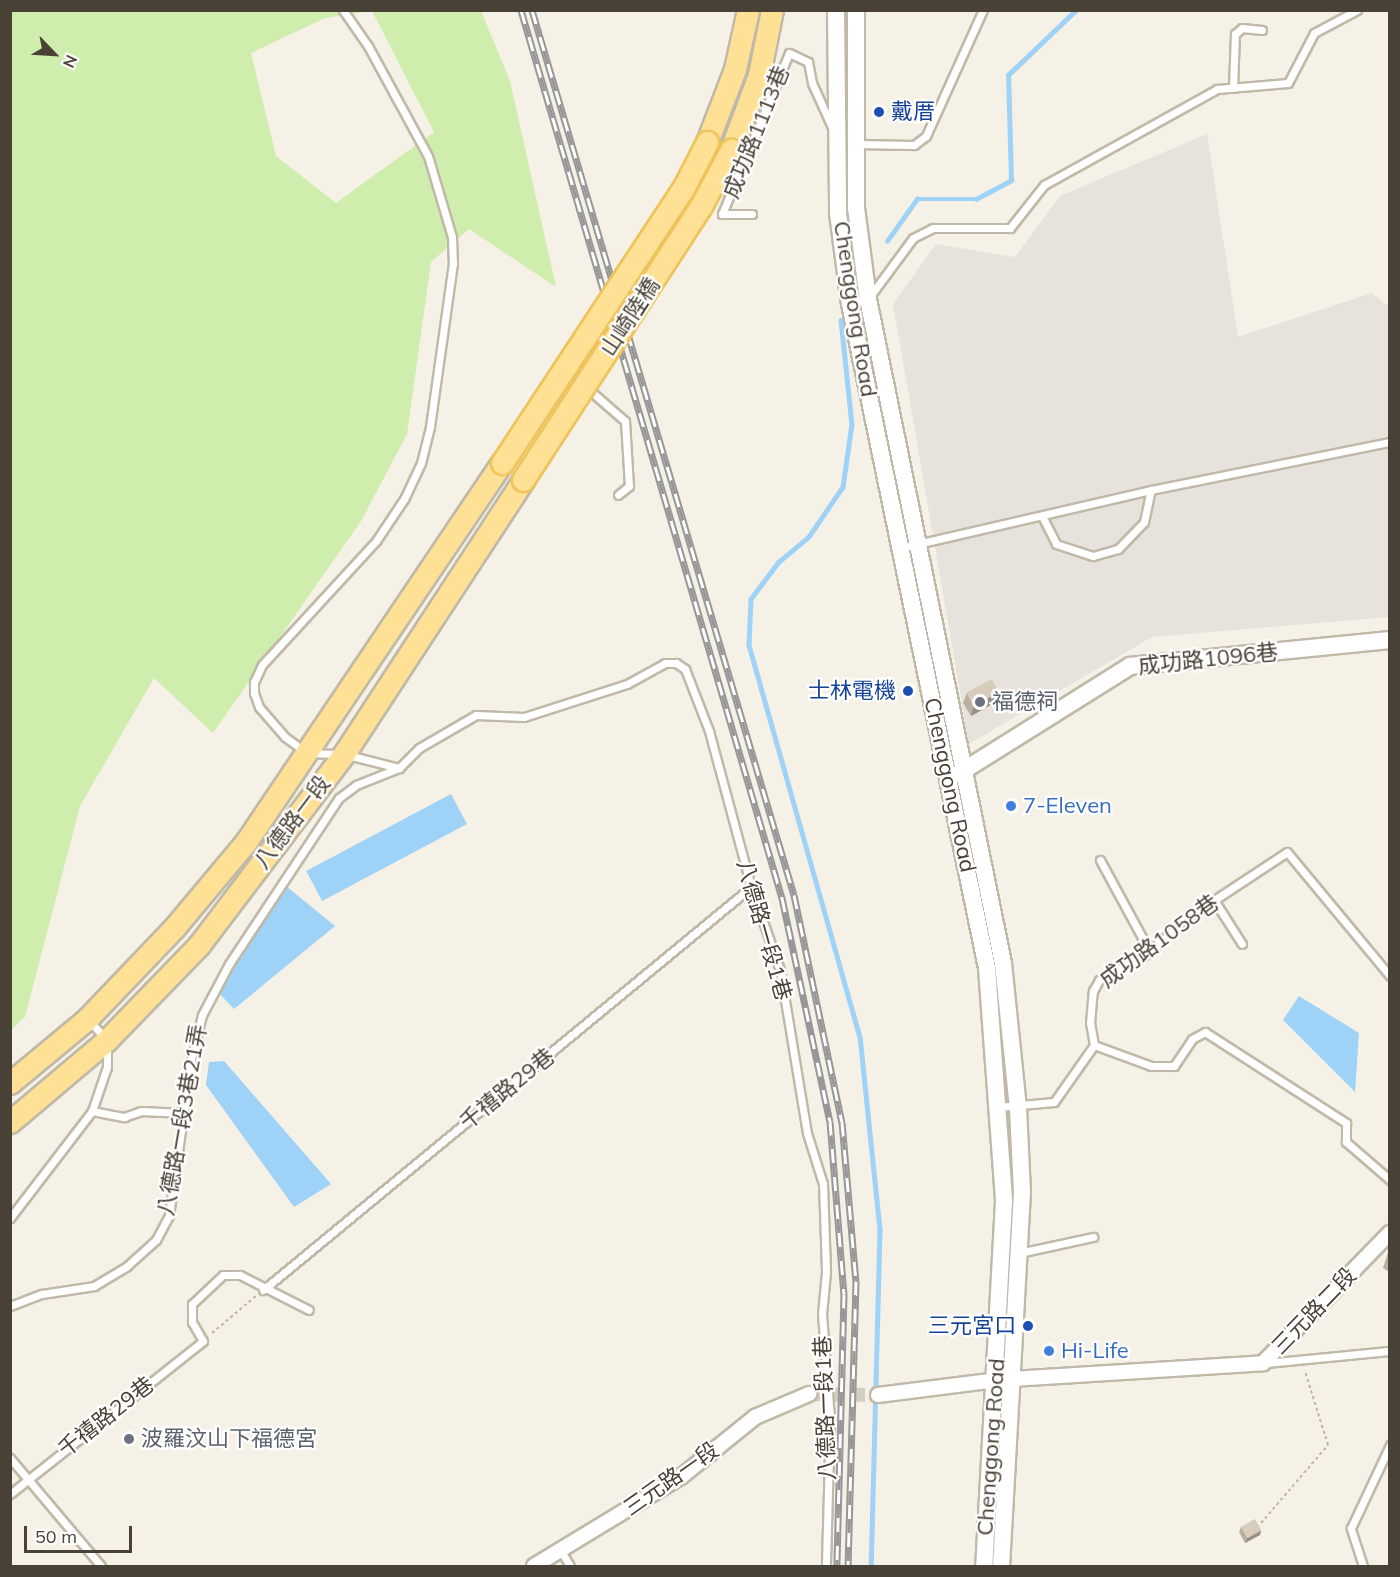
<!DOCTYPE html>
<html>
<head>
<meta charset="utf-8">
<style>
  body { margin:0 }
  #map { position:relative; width:1400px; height:1577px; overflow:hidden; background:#f5f1e7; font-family:Mulish,"Noto Sans TC",sans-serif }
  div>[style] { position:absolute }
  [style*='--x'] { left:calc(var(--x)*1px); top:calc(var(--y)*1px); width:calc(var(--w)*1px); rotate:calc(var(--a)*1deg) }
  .industrial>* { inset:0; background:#e7e2dc }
  .green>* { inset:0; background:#cfedac }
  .water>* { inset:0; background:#9ed2f7; transform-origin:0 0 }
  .stream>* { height:4.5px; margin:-2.25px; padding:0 2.25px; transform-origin:2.25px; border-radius:2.25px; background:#9ed2f7 }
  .minor-tunnel>* { height:14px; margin-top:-7px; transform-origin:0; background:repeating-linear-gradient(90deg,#d3cec3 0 14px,transparent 0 21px) }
  .path>* { height:2px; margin-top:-1px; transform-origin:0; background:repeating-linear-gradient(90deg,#c5b598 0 3px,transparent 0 6px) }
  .roads { filter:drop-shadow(2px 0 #c1b9a8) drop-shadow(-2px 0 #c1b9a8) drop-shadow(0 2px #c1b9a8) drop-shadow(0 -2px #c1b9a8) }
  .service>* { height:7px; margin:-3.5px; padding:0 3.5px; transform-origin:3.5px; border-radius:3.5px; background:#fff }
  .minor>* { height:14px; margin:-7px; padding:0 7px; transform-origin:7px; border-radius:7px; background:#fff }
  .tertiary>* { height:16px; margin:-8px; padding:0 8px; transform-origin:8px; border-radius:8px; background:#fff }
  .primary>* { height:21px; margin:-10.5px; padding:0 10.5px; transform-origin:10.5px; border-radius:10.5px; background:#ffe196 }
  .rail>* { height:7px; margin-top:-3.5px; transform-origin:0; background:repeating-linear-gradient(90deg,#fff 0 14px,#979797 0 28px); box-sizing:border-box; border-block:2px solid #979797 }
  .bridges { filter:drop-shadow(2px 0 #efc35b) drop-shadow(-2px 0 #efc35b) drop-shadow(0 2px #efc35b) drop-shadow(0 -2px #efc35b) }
  .primary-bridge>* { height:21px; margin:-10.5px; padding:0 10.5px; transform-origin:10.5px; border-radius:10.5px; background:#ffe196 }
  .wall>* { inset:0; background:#bab0a1 }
  .shaded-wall>* { inset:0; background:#979083 }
  .building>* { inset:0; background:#d8cdbb; transform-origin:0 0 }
  .dots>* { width:16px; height:16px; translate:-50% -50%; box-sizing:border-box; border:3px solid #fff; border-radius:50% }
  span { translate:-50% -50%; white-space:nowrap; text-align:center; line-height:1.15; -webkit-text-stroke:4.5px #fff; paint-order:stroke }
  .transit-label { font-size:22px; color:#164399 }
  .left { translate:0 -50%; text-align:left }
  .right { translate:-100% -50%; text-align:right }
  .street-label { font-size:22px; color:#494135 }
  .worship-label { font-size:22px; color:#5b616d }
  .shop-label { font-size:22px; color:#366cbe }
  .frame { position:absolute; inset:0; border:12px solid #494135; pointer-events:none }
  .north { position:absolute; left:24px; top:24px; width:60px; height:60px; -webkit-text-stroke:4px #fff; paint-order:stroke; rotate:115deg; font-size:16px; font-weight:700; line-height:24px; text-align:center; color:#494135 }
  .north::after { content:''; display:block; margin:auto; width:21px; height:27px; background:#494135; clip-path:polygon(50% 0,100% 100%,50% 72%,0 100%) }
  .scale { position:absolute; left:24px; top:1526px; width:108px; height:27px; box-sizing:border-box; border:3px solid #494135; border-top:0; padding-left:8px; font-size:18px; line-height:21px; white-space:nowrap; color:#494135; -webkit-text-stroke:4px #fff; paint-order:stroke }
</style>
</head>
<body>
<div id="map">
  <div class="industrial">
    <div style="clip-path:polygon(1207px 134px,1238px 337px,1372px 293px,1389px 307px,1389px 617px,1152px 637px,969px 744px,893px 304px,936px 244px,1015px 257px,1060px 196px)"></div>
  </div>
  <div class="green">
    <div style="clip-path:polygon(evenodd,11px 11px,481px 11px,510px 81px,556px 287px,469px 229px,431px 262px,407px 434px,361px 521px,213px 733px,154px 678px,80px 806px,25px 1017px,11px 1030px,11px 11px,372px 11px,434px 132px,336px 203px,276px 156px,251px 53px,325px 18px,372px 11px)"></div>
  </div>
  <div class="water">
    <div style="left:451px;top:794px;width:34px;height:164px;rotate:62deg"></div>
    <div style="clip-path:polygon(286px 886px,335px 926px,234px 1009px,214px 988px)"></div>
    <div style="clip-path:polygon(1299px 996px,1359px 1033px,1355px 1092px,1283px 1020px)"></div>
    <div style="clip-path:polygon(224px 1061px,331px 1184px,294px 1207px,206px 1085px,209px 1062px)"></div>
  </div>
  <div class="stream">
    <div style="--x:887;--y:241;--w:52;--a:-54.5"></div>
    <div style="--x:917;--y:199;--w:59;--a:0"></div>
    <div style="--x:976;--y:199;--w:40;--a:-28"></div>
    <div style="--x:1011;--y:180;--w:105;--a:-91.6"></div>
    <div style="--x:1008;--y:75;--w:94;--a:-43.7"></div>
    <div style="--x:841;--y:320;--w:105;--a:84"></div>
    <div style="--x:852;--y:424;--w:64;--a:98.1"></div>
    <div style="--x:843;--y:487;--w:60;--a:124.2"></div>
    <div style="--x:809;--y:537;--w:39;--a:140"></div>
    <div style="--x:779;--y:562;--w:46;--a:127.1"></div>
    <div style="--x:751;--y:599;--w:46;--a:92.5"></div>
    <div style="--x:749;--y:645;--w:406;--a:74.2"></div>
    <div style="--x:860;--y:1036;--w:195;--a:84.1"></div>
    <div style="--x:880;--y:1230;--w:336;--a:91.5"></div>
  </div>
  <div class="minor-tunnel">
    <div style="--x:809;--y:1394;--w:69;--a:0.8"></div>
  </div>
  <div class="path">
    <div style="--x:212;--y:1333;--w:57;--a:-40.1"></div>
    <div style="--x:1261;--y:1523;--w:103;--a:-49.3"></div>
    <div style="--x:1328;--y:1445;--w:77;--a:-107.3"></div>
  </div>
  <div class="roads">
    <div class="service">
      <div style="--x:343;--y:10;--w:44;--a:55.2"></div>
      <div style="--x:368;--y:46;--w:125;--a:61.4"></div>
      <div style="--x:428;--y:156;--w:84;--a:73.5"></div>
      <div style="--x:452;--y:237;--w:26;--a:88"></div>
      <div style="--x:453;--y:263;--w:166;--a:98"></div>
      <div style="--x:430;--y:427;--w:37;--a:104"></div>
      <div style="--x:421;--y:463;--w:40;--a:115"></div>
      <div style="--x:404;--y:499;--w:50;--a:123.7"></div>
      <div style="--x:376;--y:541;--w:168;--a:132.6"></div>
      <div style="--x:262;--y:665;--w:19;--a:115"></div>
      <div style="--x:254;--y:682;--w:11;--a:90"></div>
      <div style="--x:254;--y:693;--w:15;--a:70"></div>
      <div style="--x:259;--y:707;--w:40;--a:49"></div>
      <div style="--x:285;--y:737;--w:27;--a:36"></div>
      <div style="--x:307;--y:753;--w:37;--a:2"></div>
      <div style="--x:344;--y:754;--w:57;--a:14.3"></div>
      <div style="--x:399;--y:768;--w:28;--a:-45"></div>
      <div style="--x:419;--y:748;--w:66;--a:-30.1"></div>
      <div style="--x:476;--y:715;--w:48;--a:2.4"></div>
      <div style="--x:524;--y:717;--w:108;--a:-17.8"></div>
      <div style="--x:627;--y:684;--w:43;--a:-28.9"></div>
      <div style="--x:665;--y:663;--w:11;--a:0"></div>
      <div style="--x:676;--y:663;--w:11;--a:34"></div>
      <div style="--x:685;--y:669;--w:66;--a:68.8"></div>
      <div style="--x:709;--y:731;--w:162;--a:74.9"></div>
      <div style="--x:751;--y:887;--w:88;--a:70.7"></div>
      <div style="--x:780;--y:970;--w:165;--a:80.6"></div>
      <div style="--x:807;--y:1133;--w:53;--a:72.6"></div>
      <div style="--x:823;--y:1184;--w:88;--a:88"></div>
      <div style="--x:826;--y:1272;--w:42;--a:95.4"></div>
      <div style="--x:822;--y:1314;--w:105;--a:85.6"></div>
      <div style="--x:830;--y:1419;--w:147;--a:91.6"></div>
      <div style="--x:1233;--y:88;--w:54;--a:-87.9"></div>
      <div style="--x:1235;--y:34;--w:9;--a:-41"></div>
      <div style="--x:1242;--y:28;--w:20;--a:6"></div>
      <div style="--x:856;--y:144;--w:58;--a:1"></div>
      <div style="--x:914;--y:145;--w:15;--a:-37"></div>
      <div style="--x:926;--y:136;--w:138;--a:-65.7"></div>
      <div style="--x:752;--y:214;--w:30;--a:180"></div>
      <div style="--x:722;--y:214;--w:174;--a:-67.4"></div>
      <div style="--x:789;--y:53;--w:21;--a:25"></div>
      <div style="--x:808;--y:62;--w:21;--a:79"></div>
      <div style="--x:812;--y:83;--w:46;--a:65.7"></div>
      <div style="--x:850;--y:304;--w:19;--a:-16"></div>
      <div style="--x:868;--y:299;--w:76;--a:-53.6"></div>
      <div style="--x:913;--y:238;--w:22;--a:-27"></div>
      <div style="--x:933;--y:228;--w:77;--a:0"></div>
      <div style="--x:1010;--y:228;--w:55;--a:-51.7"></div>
      <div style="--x:1044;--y:185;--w:198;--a:-29"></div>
      <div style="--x:1217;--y:89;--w:71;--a:-4.8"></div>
      <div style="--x:1288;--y:83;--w:56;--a:-62.5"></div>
      <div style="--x:1314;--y:33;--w:49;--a:-28.1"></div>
      <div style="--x:587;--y:388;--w:50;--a:41"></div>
      <div style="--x:625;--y:421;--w:65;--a:86.5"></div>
      <div style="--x:629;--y:486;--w:14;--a:141"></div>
      <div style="--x:1042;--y:516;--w:31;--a:63"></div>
      <div style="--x:1056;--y:544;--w:39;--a:18"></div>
      <div style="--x:1093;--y:556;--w:26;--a:-16"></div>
      <div style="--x:1118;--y:549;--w:37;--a:-46"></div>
      <div style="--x:1144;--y:522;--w:33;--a:-78"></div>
      <div style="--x:900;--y:548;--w:258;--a:-13"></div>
      <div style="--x:1151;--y:490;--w:244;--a:-11.4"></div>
      <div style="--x:1100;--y:860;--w:105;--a:61.5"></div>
      <div style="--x:1214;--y:900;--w:52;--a:57.5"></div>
      <div style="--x:1094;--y:1045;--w:61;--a:20.2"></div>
      <div style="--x:1151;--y:1066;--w:23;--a:0"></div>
      <div style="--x:1174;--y:1066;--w:32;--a:-56"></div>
      <div style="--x:1192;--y:1039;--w:15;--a:-28"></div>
      <div style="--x:1205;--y:1032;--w:168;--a:32.8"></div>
      <div style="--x:1346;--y:1123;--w:19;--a:90"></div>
      <div style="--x:1346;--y:1142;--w:58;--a:40.8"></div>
      <div style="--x:998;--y:1107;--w:56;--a:-5.1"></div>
      <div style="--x:1054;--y:1102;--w:70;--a:-54.9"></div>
      <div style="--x:1094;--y:1045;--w:22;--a:-100"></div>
      <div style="--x:1090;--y:1023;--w:32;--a:-85"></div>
      <div style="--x:1093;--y:991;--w:13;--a:-61"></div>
      <div style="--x:1099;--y:980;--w:58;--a:-28.8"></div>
      <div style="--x:1150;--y:952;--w:47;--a:-43.3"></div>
      <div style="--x:1184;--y:920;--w:123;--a:-33.4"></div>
      <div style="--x:1287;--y:852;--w:161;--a:50.3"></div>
      <div style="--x:92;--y:1111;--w:33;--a:11"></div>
      <div style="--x:124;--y:1117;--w:18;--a:-19"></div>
      <div style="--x:141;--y:1111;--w:44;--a:2.6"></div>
      <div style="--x:10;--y:1218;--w:135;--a:-52.5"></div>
      <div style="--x:92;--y:1111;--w:46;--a:-71.2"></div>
      <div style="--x:107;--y:1067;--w:27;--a:-90"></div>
      <div style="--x:107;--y:1040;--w:26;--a:-133"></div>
      <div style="--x:1019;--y:1253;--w:76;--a:-12.2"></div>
      <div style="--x:263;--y:1290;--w:633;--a:-39.55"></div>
      <div style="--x:10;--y:1306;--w:34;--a:-21"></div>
      <div style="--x:42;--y:1294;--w:53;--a:-8.7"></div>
      <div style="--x:94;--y:1286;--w:39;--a:-31"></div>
      <div style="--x:127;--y:1266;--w:39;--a:-42"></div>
      <div style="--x:156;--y:1240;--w:27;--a:-62"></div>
      <div style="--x:169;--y:1216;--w:159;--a:-82"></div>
      <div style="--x:191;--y:1059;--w:45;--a:-76"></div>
      <div style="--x:202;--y:1015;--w:58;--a:-62.1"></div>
      <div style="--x:229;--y:964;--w:199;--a:-56.5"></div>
      <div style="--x:339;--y:798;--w:21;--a:-37"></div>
      <div style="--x:356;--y:785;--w:46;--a:-21.6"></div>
      <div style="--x:1267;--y:1363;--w:124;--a:-5.6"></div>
      <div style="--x:10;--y:1458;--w:141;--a:49.9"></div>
      <div style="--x:10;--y:1494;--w:246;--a:-38.4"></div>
      <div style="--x:203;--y:1341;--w:22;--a:-120"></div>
      <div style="--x:192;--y:1322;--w:18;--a:-90"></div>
      <div style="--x:192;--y:1304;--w:42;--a:-43.1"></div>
      <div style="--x:223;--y:1275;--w:17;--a:0"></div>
      <div style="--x:240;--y:1275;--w:77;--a:26.9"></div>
      <div style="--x:561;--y:1551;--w:17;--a:59"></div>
      <div style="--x:1363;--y:1566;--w:40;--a:-108"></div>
      <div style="--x:1351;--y:1528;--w:92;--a:-64.8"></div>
    </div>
    <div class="minor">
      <div style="--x:878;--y:1395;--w:119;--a:-7.2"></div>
      <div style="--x:996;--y:1380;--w:268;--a:-3.6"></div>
      <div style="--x:1263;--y:1363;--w:182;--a:-45.7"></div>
      <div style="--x:534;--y:1566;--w:173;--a:-31.3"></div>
      <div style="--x:682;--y:1476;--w:94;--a:-38.9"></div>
      <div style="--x:755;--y:1417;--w:59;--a:-23.1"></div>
    </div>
    <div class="tertiary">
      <div style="--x:836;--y:10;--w:203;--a:89.4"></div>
      <div style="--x:838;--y:213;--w:92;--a:82.5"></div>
      <div style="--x:850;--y:304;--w:678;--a:78.34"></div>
      <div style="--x:987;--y:968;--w:234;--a:85.8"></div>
      <div style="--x:1004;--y:1201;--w:366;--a:93.1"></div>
      <div style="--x:856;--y:10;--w:198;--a:90"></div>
      <div style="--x:856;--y:208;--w:92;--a:82.5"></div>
      <div style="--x:868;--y:299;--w:678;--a:78.51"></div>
      <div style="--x:1003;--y:963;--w:146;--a:84.1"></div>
      <div style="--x:1018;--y:1108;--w:84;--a:87.3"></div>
      <div style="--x:1022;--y:1192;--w:375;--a:93.2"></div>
      <div style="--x:958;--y:774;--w:203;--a:-32.1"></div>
      <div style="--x:1130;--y:666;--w:261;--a:-5.7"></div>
    </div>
    <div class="primary">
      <div style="--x:707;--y:142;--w:78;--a:-69"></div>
      <div style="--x:735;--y:69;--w:60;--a:-77.6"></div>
      <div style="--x:731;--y:150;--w:80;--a:-69.5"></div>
      <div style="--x:759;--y:75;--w:66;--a:-78.7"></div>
      <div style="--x:10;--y:1083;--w:100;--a:-39.7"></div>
      <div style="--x:87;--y:1019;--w:126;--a:-46.3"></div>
      <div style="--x:174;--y:928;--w:112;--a:-50.1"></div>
      <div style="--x:246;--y:842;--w:457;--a:-56"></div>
      <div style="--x:10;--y:1122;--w:127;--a:-40.2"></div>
      <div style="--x:107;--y:1040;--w:132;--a:-45.9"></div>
      <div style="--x:199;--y:945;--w:240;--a:-52.8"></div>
      <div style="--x:344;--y:754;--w:327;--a:-56.8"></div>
    </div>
  </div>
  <div class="rail">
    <div style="--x:521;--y:10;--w:926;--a:73.62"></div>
    <div style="--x:782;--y:898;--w:228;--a:77.9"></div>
    <div style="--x:830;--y:1121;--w:174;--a:85.4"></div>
    <div style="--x:844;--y:1294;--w:272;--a:91.5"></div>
    <div style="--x:532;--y:10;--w:923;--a:73.51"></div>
    <div style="--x:794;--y:895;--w:232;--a:78.1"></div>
    <div style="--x:842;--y:1122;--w:160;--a:85"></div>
    <div style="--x:856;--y:1281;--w:285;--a:91.6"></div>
  </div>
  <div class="bridges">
    <div class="primary-bridge">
      <div style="--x:502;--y:463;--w:328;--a:-56.6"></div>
      <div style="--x:683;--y:189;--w:53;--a:-62.9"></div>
      <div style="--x:523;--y:480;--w:327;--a:-57"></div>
      <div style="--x:701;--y:206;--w:64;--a:-61.8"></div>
    </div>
  </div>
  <div class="wall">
    <div style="clip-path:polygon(999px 692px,996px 702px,971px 716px,963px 703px,967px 693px)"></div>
    <div style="clip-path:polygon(1389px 1249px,1389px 1272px,1383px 1268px)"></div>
    <div style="clip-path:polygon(1241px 1527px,1261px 1530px,1260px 1535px,1245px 1543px,1239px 1532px)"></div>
  </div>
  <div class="shaded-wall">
    <div style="clip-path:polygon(999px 692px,996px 702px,971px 716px,974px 706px)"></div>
    <div style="clip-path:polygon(1261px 1530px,1260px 1535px,1245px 1543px,1247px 1538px)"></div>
  </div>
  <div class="building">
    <div style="left:992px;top:679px;width:15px;height:29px;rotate:62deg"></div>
    <div style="left:1255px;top:1519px;width:13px;height:16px;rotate:61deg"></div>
  </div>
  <div class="dots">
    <div style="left:879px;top:112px;background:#1a4fb4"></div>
    <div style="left:908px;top:691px;background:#1a4fb4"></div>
    <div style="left:980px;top:702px;background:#6b7280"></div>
    <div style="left:1011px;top:806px;background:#3f7fe0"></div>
    <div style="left:1028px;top:1326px;background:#1a4fb4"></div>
    <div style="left:1049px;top:1351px;background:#3f7fe0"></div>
    <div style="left:129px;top:1439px;background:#6b7280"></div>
  </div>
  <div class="transit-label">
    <span class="left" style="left:891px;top:112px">戴厝</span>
    <span class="right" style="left:896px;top:691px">士林電機</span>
    <span class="right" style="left:1016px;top:1326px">三元宮口</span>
  </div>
  <div class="street-label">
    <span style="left:756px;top:132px;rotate:-68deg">成功路1113巷</span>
    <span style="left:855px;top:309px;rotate:81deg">Chenggong Road</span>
    <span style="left:630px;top:317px;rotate:-57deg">山崎陸橋</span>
    <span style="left:1208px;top:659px;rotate:-6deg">成功路1096巷</span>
    <span style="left:950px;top:785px;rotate:78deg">Chenggong Road</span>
    <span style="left:292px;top:822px;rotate:-53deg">八德路一段</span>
    <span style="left:764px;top:930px;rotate:74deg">八德路一段1巷</span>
    <span style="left:1159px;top:941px;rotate:-36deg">成功路1058巷</span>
    <span style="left:507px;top:1089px;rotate:-39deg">千禧路29巷</span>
    <span style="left:182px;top:1120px;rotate:-80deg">八德路一段3巷21弄</span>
    <span style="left:1314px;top:1311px;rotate:-46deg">三元路二段</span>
    <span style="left:825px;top:1408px;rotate:-92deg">八德路一段1巷</span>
    <span style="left:106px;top:1417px;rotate:-38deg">千禧路29巷</span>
    <span style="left:991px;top:1447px;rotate:-86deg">Chenggong Road</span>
    <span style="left:671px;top:1479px;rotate:-35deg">三元路一段</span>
  </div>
  <div class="worship-label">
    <span class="left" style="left:992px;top:702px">福德祠</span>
    <span class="left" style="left:141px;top:1439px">波羅汶山下福德宮</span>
  </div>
  <div class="shop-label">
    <span class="left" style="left:1023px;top:806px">7-Eleven</span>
    <span class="left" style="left:1061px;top:1351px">Hi-Life</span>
  </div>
  <div class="frame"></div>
  <div class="north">N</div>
  <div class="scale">50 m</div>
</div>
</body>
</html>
